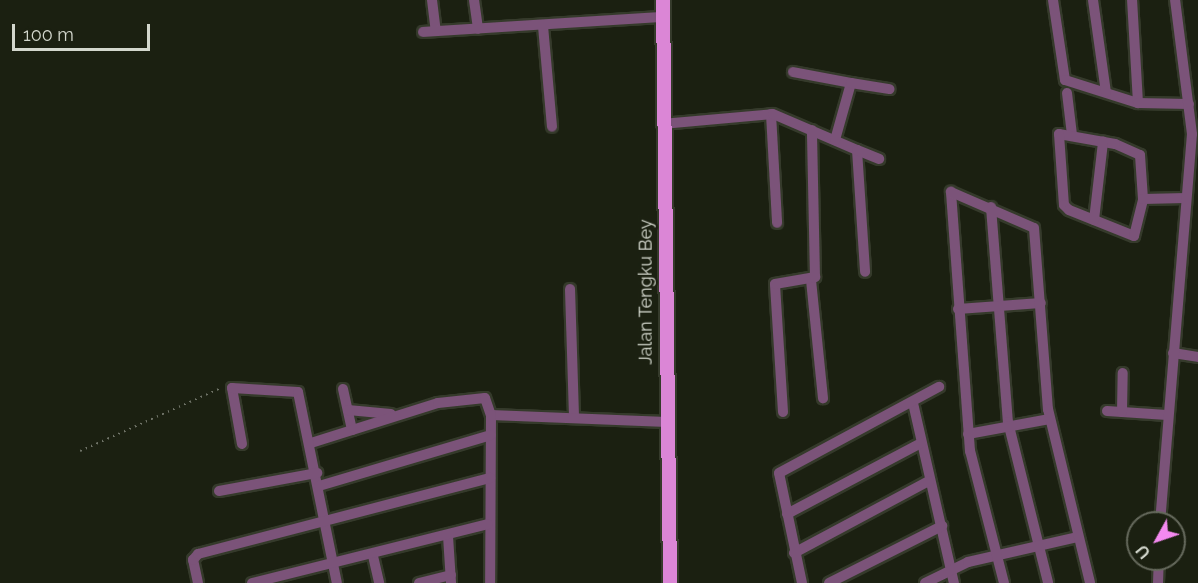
<!DOCTYPE html>
<html>
<head>
<meta charset="utf-8">
<style>
  body { margin:0 }
  #map { position:relative; width:1198px; height:583px; overflow:hidden; background:#1b2011; font-family:Raleway,sans-serif }
  div>[style] { position:absolute }
  [style*='--x'] { left:calc(var(--x)*1px); top:calc(var(--y)*1px); width:calc(var(--w)*1px); rotate:calc(var(--a)*1deg) }
  .path>* { height:1.5px; margin-top:-0.75px; transform-origin:0; background:repeating-linear-gradient(90deg,#6f7367 0 1.5px,transparent 0 6px) }
  .roads { filter:drop-shadow(2px 0 #353a2b) drop-shadow(-2px 0 #353a2b) drop-shadow(0 2px #353a2b) drop-shadow(0 -2px #353a2b) }
  .minor>* { height:10px; margin:-5px; padding:0 5px; transform-origin:5px; border-radius:5px; background:#7b5379 }
  .major>* { height:14px; margin:-7px; padding:0 7px; transform-origin:7px; border-radius:7px; background:#db86d6 }
  span { translate:-50% -50%; white-space:nowrap; text-align:center; line-height:1.15; -webkit-text-stroke:4.5px #1b2011; paint-order:stroke }
  .street-label { font-size:18px; color:#d3d7cd }
  .north { position:absolute; left:1126px; top:511px; width:60px; height:60px; box-sizing:border-box; background:#1b2011; border:2px solid #65695c; border-radius:50%; rotate:230deg; font-size:16px; font-weight:700; line-height:24px; text-align:center; color:#d3d7cd }
  .north::after { content:''; display:block; margin:auto; width:21px; height:27px; background:#f489f0; clip-path:polygon(50% 0,100% 100%,50% 72%,0 100%) }
  .scale { position:absolute; left:12px; top:24px; width:138px; height:27px; box-sizing:border-box; border:3px solid #d3d7cd; border-top:0; padding-left:8px; font-size:18px; line-height:21px; white-space:nowrap; color:#d3d7cd; -webkit-text-stroke:4px #1b2011; paint-order:stroke }
</style>
</head>
<body>
<div id="map">
  <div class="path">
    <div style="--x:80;--y:451;--w:154;--a:-24.1"></div>
  </div>
  <div class="roads">
    <div class="minor">
      <div style="--x:432;--y:0;--w:31;--a:83"></div>
      <div style="--x:474;--y:0;--w:29;--a:82"></div>
      <div style="--x:1053;--y:0;--w:81;--a:81.5"></div>
      <div style="--x:1065;--y:80;--w:77;--a:17.5"></div>
      <div style="--x:1138;--y:103;--w:103;--a:-93.3"></div>
      <div style="--x:1093;--y:0;--w:93;--a:82"></div>
      <div style="--x:543;--y:26;--w:101;--a:84.9"></div>
      <div style="--x:423;--y:32;--w:241;--a:-3.6"></div>
      <div style="--x:793;--y:72;--w:59;--a:10.7"></div>
      <div style="--x:1067;--y:93;--w:42;--a:83.2"></div>
      <div style="--x:1138;--y:103;--w:51;--a:1.1"></div>
      <div style="--x:771;--y:114;--w:109;--a:86.8"></div>
      <div style="--x:662;--y:124;--w:111;--a:-5.1"></div>
      <div style="--x:773;--y:114;--w:91;--a:23.2"></div>
      <div style="--x:857;--y:150;--w:122;--a:86.2"></div>
      <div style="--x:835;--y:140;--w:59;--a:-74.3"></div>
      <div style="--x:851;--y:83;--w:39;--a:9"></div>
      <div style="--x:857;--y:150;--w:24;--a:22"></div>
      <div style="--x:1143;--y:199;--w:44;--a:-93.9"></div>
      <div style="--x:1140;--y:155;--w:27;--a:-156"></div>
      <div style="--x:1115;--y:144;--w:57;--a:-169.9"></div>
      <div style="--x:1059;--y:134;--w:71;--a:86"></div>
      <div style="--x:1064;--y:205;--w:7;--a:45"></div>
      <div style="--x:1069;--y:210;--w:70;--a:21.8"></div>
      <div style="--x:1134;--y:236;--w:38;--a:-76"></div>
      <div style="--x:1143;--y:199;--w:43;--a:-1.3"></div>
      <div style="--x:991;--y:207;--w:216;--a:85.5"></div>
      <div style="--x:1008;--y:422;--w:166;--a:76"></div>
      <div style="--x:1094;--y:220;--w:79;--a:-83.4"></div>
      <div style="--x:811;--y:280;--w:119;--a:84.2"></div>
      <div style="--x:570;--y:289;--w:129;--a:88.2"></div>
      <div style="--x:958;--y:309;--w:83;--a:-4.1"></div>
      <div style="--x:1173;--y:353;--w:25;--a:9"></div>
      <div style="--x:343;--y:389;--w:42;--a:77.6"></div>
      <div style="--x:913;--y:403;--w:185;--a:77.2"></div>
      <div style="--x:348;--y:410;--w:43;--a:5.3"></div>
      <div style="--x:1107;--y:411;--w:60;--a:3.8"></div>
      <div style="--x:783;--y:412;--w:128;--a:-93.6"></div>
      <div style="--x:775;--y:284;--w:41;--a:-9.9"></div>
      <div style="--x:815;--y:277;--w:147;--a:-91.2"></div>
      <div style="--x:1122;--y:412;--w:39;--a:-89"></div>
      <div style="--x:491;--y:415;--w:176;--a:2.3"></div>
      <div style="--x:968;--y:434;--w:83;--a:-10.4"></div>
      <div style="--x:311;--y:443;--w:133;--a:-17.5"></div>
      <div style="--x:438;--y:403;--w:47;--a:-6.1"></div>
      <div style="--x:485;--y:398;--w:18;--a:71"></div>
      <div style="--x:491;--y:415;--w:168;--a:90.3"></div>
      <div style="--x:242;--y:444;--w:57;--a:-100.1"></div>
      <div style="--x:232;--y:388;--w:66;--a:3.5"></div>
      <div style="--x:298;--y:392;--w:195;--a:78.5"></div>
      <div style="--x:319;--y:486;--w:179;--a:-16.5"></div>
      <div style="--x:219;--y:491;--w:100;--a:-10.4"></div>
      <div style="--x:787;--y:514;--w:152;--a:-27.9"></div>
      <div style="--x:1160;--y:523;--w:390;--a:-85.3"></div>
      <div style="--x:1192;--y:134;--w:135;--a:-97.2"></div>
      <div style="--x:448;--y:536;--w:47;--a:86.3"></div>
      <div style="--x:794;--y:553;--w:153;--a:-28.1"></div>
      <div style="--x:373;--y:556;--w:28;--a:77"></div>
      <div style="--x:198;--y:583;--w:24;--a:-102"></div>
      <div style="--x:193;--y:560;--w:8;--a:-50"></div>
      <div style="--x:198;--y:554;--w:302;--a:-14.6"></div>
      <div style="--x:252;--y:583;--w:243;--a:-14"></div>
      <div style="--x:419;--y:583;--w:33;--a:-14"></div>
      <div style="--x:802;--y:583;--w:112;--a:-101.8"></div>
      <div style="--x:779;--y:473;--w:182;--a:-28.3"></div>
      <div style="--x:829;--y:583;--w:127;--a:-26.8"></div>
      <div style="--x:925;--y:583;--w:48;--a:-26"></div>
      <div style="--x:968;--y:562;--w:113;--a:-12.8"></div>
      <div style="--x:1004;--y:583;--w:136;--a:-104.4"></div>
      <div style="--x:970;--y:451;--w:260;--a:-94.2"></div>
      <div style="--x:951;--y:192;--w:90;--a:23.4"></div>
      <div style="--x:1034;--y:228;--w:182;--a:85.6"></div>
      <div style="--x:1048;--y:409;--w:179;--a:76.4"></div>
      <div style="--x:1158;--y:583;--w:24;--a:-88"></div>
    </div>
    <div class="major">
      <div style="--x:663;--y:0;--w:583;--a:89.31"></div>
    </div>
  </div>
  <div class="street-label">
    <span style="left:646px;top:292px;rotate:-90deg">Jalan Tengku Bey</span>
  </div>
  <div class="north">U</div>
  <div class="scale">100 m</div>
</div>
</body>
</html>
